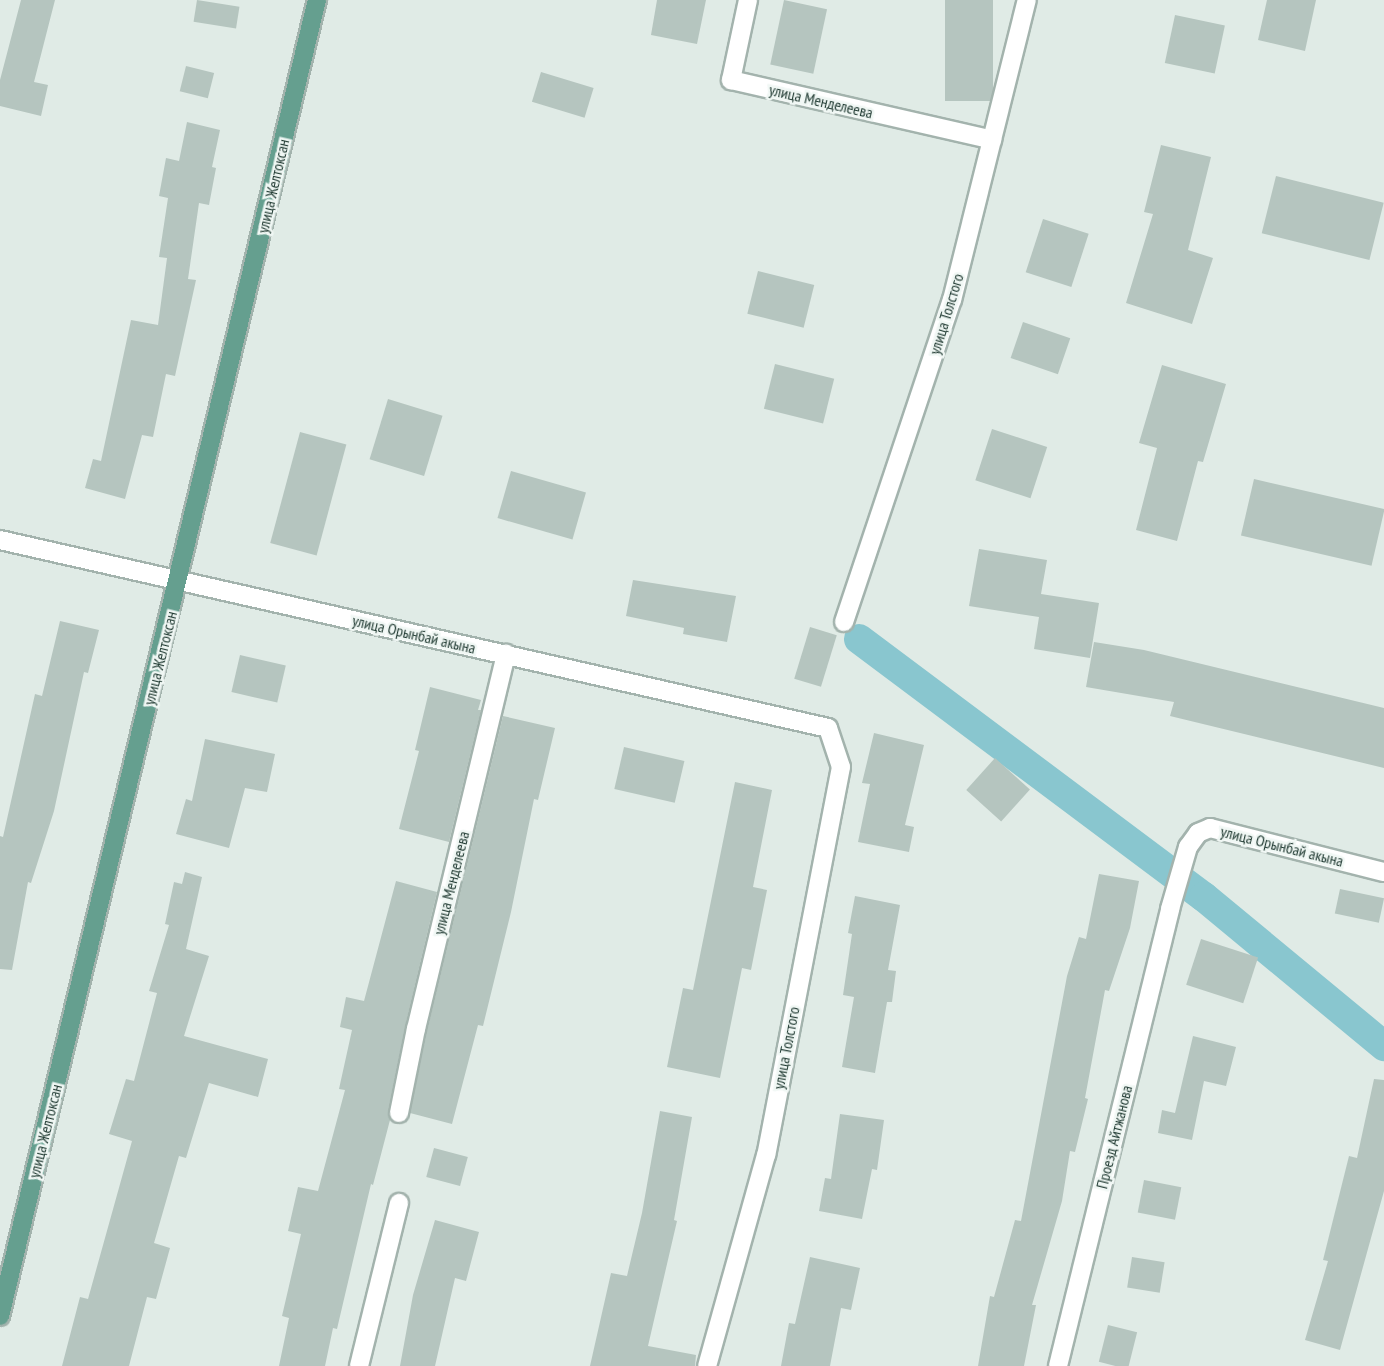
<!DOCTYPE html>
<html>
<head>
<meta charset="utf-8">
<style>
  body { margin:0 }
  #map { position:relative; width:1384px; height:1366px; overflow:hidden; background:#e0ebe6; font-family:"PT Sans Narrow",sans-serif }
  div>[style] { position:absolute }
  [style*='--x'] { left:calc(var(--x)*1px); top:calc(var(--y)*1px); width:calc(var(--w)*1px); rotate:calc(var(--a)*1deg) }
  .canal>* { height:30px; margin:-15px; padding:0 15px; transform-origin:15px; border-radius:15px; background:#89c6cf }
  .building>* { inset:0; background:#b5c5bf; transform-origin:0 0 }
  .roads { filter:drop-shadow(2px 0 #a3b3ad) drop-shadow(-2px 0 #a3b3ad) drop-shadow(0 2px #a3b3ad) drop-shadow(0 -2px #a3b3ad) }
  .minor>* { height:18px; margin:-9px; padding:0 9px; transform-origin:9px; border-radius:9px; background:#fff }
  .major>* { height:18px; margin:-9px; padding:0 9px; transform-origin:9px; border-radius:9px; background:#659f8f }
  span { translate:-50% -50%; white-space:nowrap; text-align:center; line-height:1.15; -webkit-text-stroke:5px #f0f7f4; paint-order:stroke }
  .street-label { font-size:16px; color:#213b33 }
</style>
</head>
<body>
<div id="map">
  <div class="canal">
    <div style="--x:859;--y:639;--w:431;--a:36.8"></div>
    <div style="--x:1204;--y:897;--w:234;--a:39.6"></div>
  </div>
  <div class="building">
    <div style="clip-path:polygon(21px 0,55px 0,34px 82px,48px 85px,41px 116px,0 106px,0 80px)"></div>
    <div style="left:197px;top:0;width:43px;height:22px;rotate:9deg"></div>
    <div style="clip-path:polygon(657px 0,706px 0,697px 44px,651px 35px)"></div>
    <div style="left:784px;top:0;width:44px;height:66px;rotate:12deg"></div>
    <div style="left:945px;top:0;width:48px;height:101px"></div>
    <div style="clip-path:polygon(1267px 0,1316px 0,1305px 51px,1258px 40px)"></div>
    <div style="left:1175px;top:15px;width:51px;height:49px;rotate:12deg"></div>
    <div style="left:186px;top:66px;width:29px;height:26px;rotate:14deg"></div>
    <div style="left:541px;top:72px;width:55px;height:31px;rotate:17deg"></div>
    <div style="clip-path:polygon(187px 122px,220px 130px,212px 167px,216px 168px,209px 205px,199px 203px,188px 279px,196px 280px,175px 376px,166px 374px,153px 437px,142px 435px,125px 499px,85px 488px,93px 459px,101px 461px,131px 320px,158px 325px,167px 258px,159px 257px,168px 198px,159px 196px,166px 158px,179px 161px)"></div>
    <div style="clip-path:polygon(1161px 145px,1211px 157px,1188px 250px,1213px 258px,1192px 324px,1126px 303px,1153px 214px,1144px 212px)"></div>
    <div style="left:1276px;top:176px;width:111px;height:59px;rotate:14deg"></div>
    <div style="left:1043px;top:219px;width:48px;height:56px;rotate:18deg"></div>
    <div style="left:758px;top:271px;width:58px;height:44px;rotate:14deg"></div>
    <div style="left:1023px;top:322px;width:50px;height:38px;rotate:19deg"></div>
    <div style="left:775px;top:364px;width:61px;height:46px;rotate:14deg"></div>
    <div style="clip-path:polygon(1162px 365px,1226px 384px,1203px 462px,1198px 461px,1177px 541px,1136px 530px,1157px 448px,1139px 443px)"></div>
    <div style="left:388px;top:399px;width:57px;height:63px;rotate:17deg"></div>
    <div style="left:992px;top:429px;width:58px;height:54px;rotate:18deg"></div>
    <div style="left:300px;top:432px;width:48px;height:115px;rotate:15deg"></div>
    <div style="left:511px;top:471px;width:78px;height:49px;rotate:16deg"></div>
    <div style="left:1254px;top:479px;width:134px;height:58px;rotate:13deg"></div>
    <div style="clip-path:polygon(979px 549px,1047px 560px,1041px 594px,1099px 603px,1090px 658px,1034px 649px,1039px 617px,969px 606px)"></div>
    <div style="clip-path:polygon(633px 580px,736px 596px,727px 642px,683px 634px,684px 628px,626px 616px)"></div>
    <div style="clip-path:polygon(60px 621px,99px 630px,88px 673px,84px 672px,54px 811px,31px 883px,28px 882px,12px 970px,0 969px,0 836px,3px 837px,35px 694px,42px 696px)"></div>
    <div style="left:810px;top:627px;width:28px;height:54px;rotate:17deg"></div>
    <div style="clip-path:polygon(1094px 642px,1144px 650px,1384px 708px,1384px 768px,1170px 716px,1174px 702px,1086px 687px)"></div>
    <div style="left:240px;top:655px;width:47px;height:38px;rotate:13deg"></div>
    <div style="clip-path:polygon(430px 687px,481px 700px,478px 710px,481px 710px,449px 842px,399px 829px,419px 751px,415px 750px)"></div>
    <div style="clip-path:polygon(503px 716px,555px 728px,538px 800px,534px 799px,511px 912px,483px 1026px,478px 1025px,452px 1124px,410px 1113px,427px 1031px)"></div>
    <div style="clip-path:polygon(874px 733px,924px 745px,905px 825px,914px 827px,909px 852px,858px 842px,870px 784px,862px 783px)"></div>
    <div style="clip-path:polygon(205px 739px,275px 754px,267px 792px,245px 788px,229px 848px,176px 834px,186px 799px,192px 801px)"></div>
    <div style="left:624px;top:747px;width:62px;height:43px;rotate:13deg"></div>
    <div style="left:995px;top:758px;width:47px;height:43px;rotate:42deg"></div>
    <div style="clip-path:polygon(735px 782px,772px 790px,753px 887px,767px 890px,751px 970px,742px 968px,720px 1078px,667px 1067px,683px 988px,693px 990px)"></div>
    <div style="clip-path:polygon(185px 872px,202px 877px,186px 949px,209px 956px,184px 1036px,268px 1059px,258px 1097px,209px 1083px,186px 1158px,179px 1156px,154px 1243px,170px 1248px,156px 1299px,147px 1297px,129px 1366px,62px 1366px,80px 1297px,88px 1299px,132px 1141px,109px 1134px,126px 1079px,134px 1081px,157px 993px,149px 991px,169px 925px,165px 924px,174px 882px,182px 884px)"></div>
    <div style="clip-path:polygon(1099px 874px,1139px 881px,1130px 928px,1109px 991px,1105px 990px,1085px 1098px,1088px 1099px,1075px 1152px,1070px 1151px,1062px 1201px,1032px 1305px,1036px 1305px,1024px 1366px,978px 1366px,990px 1296px,994px 1297px,1015px 1220px,1021px 1221px,1067px 976px,1079px 937px,1086px 939px)"></div>
    <div style="clip-path:polygon(396px 881px,437px 892px,405px 1027px,388px 1111px,390px 1120px,373px 1185px,371px 1184px,337px 1329px,333px 1328px,325px 1366px,279px 1366px,289px 1318px,282px 1316px,301px 1234px,288px 1231px,298px 1187px,318px 1191px,345px 1090px,339px 1089px,352px 1030px,340px 1027px,346px 997px,364px 1001px)"></div>
    <div style="left:1340px;top:889px;width:45px;height:25px;rotate:12deg"></div>
    <div style="clip-path:polygon(855px 896px,900px 905px,888px 970px,896px 971px,892px 1002px,887px 1002px,875px 1073px,842px 1067px,854px 997px,843px 995px,852px 934px,848px 933px)"></div>
    <div style="left:1201px;top:939px;width:60px;height:48px;rotate:18deg"></div>
    <div style="clip-path:polygon(1193px 1036px,1236px 1047px,1226px 1086px,1204px 1081px,1192px 1140px,1158px 1133px,1162px 1110px,1175px 1113px)"></div>
    <div style="clip-path:polygon(1374px 1079px,1384px 1080px,1384px 1191px,1340px 1350px,1305px 1340px,1328px 1261px,1323px 1260px,1349px 1156px,1357px 1158px)"></div>
    <div style="clip-path:polygon(660px 1111px,692px 1117px,674px 1220px,677px 1221px,648px 1346px,696px 1355px,695px 1366px,590px 1366px,611px 1273px,627px 1276px,642px 1213px)"></div>
    <div style="clip-path:polygon(840px 1114px,884px 1120px,877px 1170px,872px 1169px,862px 1219px,819px 1211px,825px 1178px,831px 1179px)"></div>
    <div style="left:434px;top:1148px;width:35px;height:30px;rotate:15deg"></div>
    <div style="left:1144px;top:1180px;width:38px;height:33px;rotate:11deg"></div>
    <div style="clip-path:polygon(435px 1220px,479px 1232px,466px 1281px,455px 1278px,435px 1366px,400px 1366px,413px 1295px)"></div>
    <div style="clip-path:polygon(810px 1257px,860px 1268px,851px 1310px,841px 1308px,830px 1366px,781px 1366px,789px 1323px,795px 1324px)"></div>
    <div style="left:1132px;top:1257px;width:33px;height:31px;rotate:9deg"></div>
    <div style="left:1108px;top:1325px;width:30px;height:38px;rotate:14deg"></div>
  </div>
  <div class="roads">
    <div class="minor">
      <div style="--x:748;--y:0;--w:82;--a:102"></div>
      <div style="--x:731;--y:80;--w:268;--a:12.9"></div>
      <div style="--x:0;--y:540;--w:849;--a:12.79"></div>
      <div style="--x:828;--y:728;--w:41;--a:71.6"></div>
      <div style="--x:841;--y:767;--w:395;--a:100.9"></div>
      <div style="--x:766;--y:1155;--w:219;--a:105.6"></div>
      <div style="--x:844;--y:622;--w:340;--a:-71.5"></div>
      <div style="--x:952;--y:300;--w:309;--a:-76"></div>
      <div style="--x:399;--y:1113;--w:86;--a:-78.6"></div>
      <div style="--x:416;--y:1029;--w:386;--a:-76.5"></div>
      <div style="--x:359;--y:1366;--w:168;--a:-76.2"></div>
      <div style="--x:1058;--y:1366;--w:471;--a:-76.2"></div>
      <div style="--x:1170;--y:909;--w:65;--a:-73.8"></div>
      <div style="--x:1188;--y:847;--w:17;--a:-54"></div>
      <div style="--x:1198;--y:833;--w:13;--a:-23"></div>
      <div style="--x:1210;--y:828;--w:179;--a:14.2"></div>
    </div>
    <div class="major">
      <div style="--x:0;--y:1316;--w:1354;--a:-76.46"></div>
    </div>
  </div>
  <div class="street-label">
    <span style="left:821px;top:101px;rotate:13deg">улица Менделеева</span>
    <span style="left:273px;top:186px;rotate:-77deg">улица Желтоксан</span>
    <span style="left:946px;top:314px;rotate:-73deg">улица Толстого</span>
    <span style="left:414px;top:634px;rotate:13deg">улица Орынбай акына</span>
    <span style="left:160px;top:658px;rotate:-76deg">улица Желтоксан</span>
    <span style="left:1282px;top:846px;rotate:14deg">улица Орынбай акына</span>
    <span style="left:451px;top:883px;rotate:-76deg">улица Менделеева</span>
    <span style="left:786px;top:1048px;rotate:-79deg">улица Толстого</span>
    <span style="left:45px;top:1131px;rotate:-76deg">улица Желтоксан</span>
    <span style="left:1114px;top:1137px;rotate:-76deg">Проезд Айтжанова</span>
  </div>
</div>
</body>
</html>
